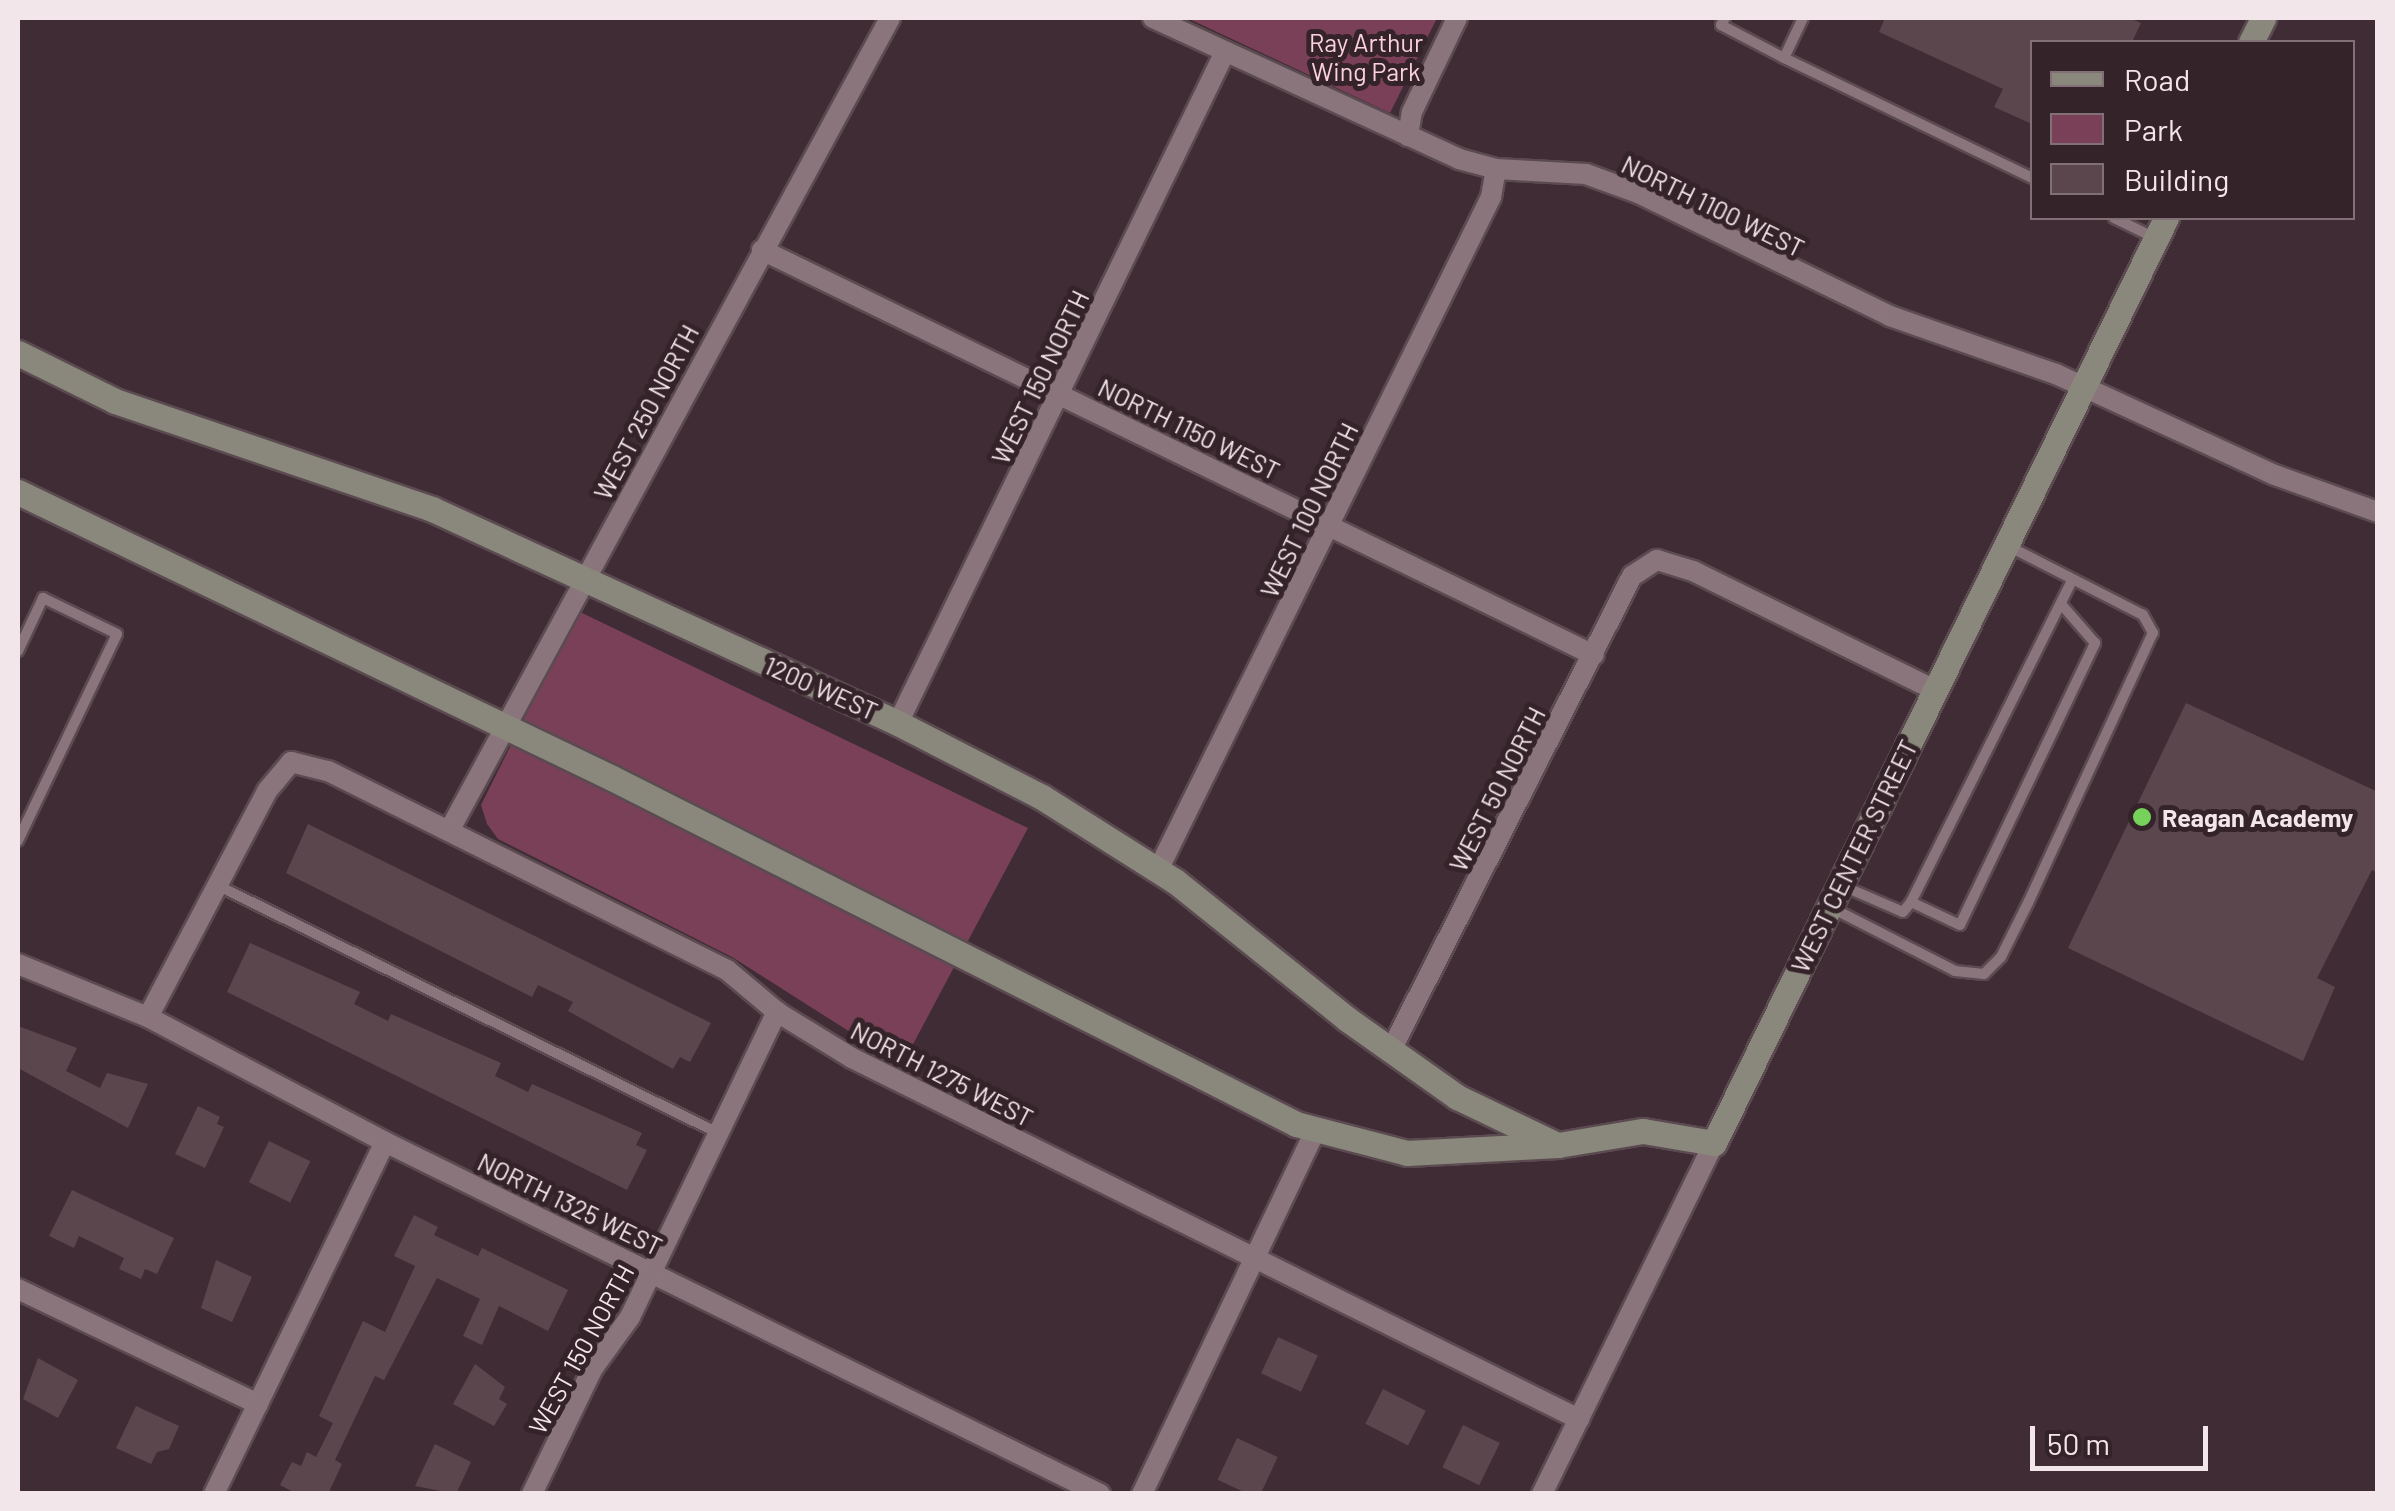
<!DOCTYPE html>
<html>
<head>
<meta charset="utf-8">
<style>
  body { margin:0 }
  #map { position:relative; width:2395px; height:1511px; overflow:hidden; background:#3f2c34; font-family:Barlow,sans-serif }
  div>[style] { position:absolute }
  [style*='--x'] { left:calc(var(--x)*1px); top:calc(var(--y)*1px); width:calc(var(--w)*1px); rotate:calc(var(--a)*1deg) }
  .green>* { inset:0; background:#794058 }
  .building>* { inset:0; background:#5b464e; transform-origin:0 0 }
  .roads { filter:drop-shadow(2px 0 #5b4b51) drop-shadow(-2px 0 #5b4b51) drop-shadow(0 2px #5b4b51) drop-shadow(0 -2px #5b4b51) }
  .lane>* { height:10px; margin:-5px; padding:0 5px; transform-origin:5px; border-radius:5px; background:#8b757d }
  .street>* { height:20px; margin:-10px; padding:0 10px; transform-origin:10px; border-radius:10px; background:#8b757d }
  .secondary>* { height:25px; margin:-12.5px; padding:0 12.5px; transform-origin:12.5px; border-radius:12.5px; background:#8a887c }
  .dots>* { width:28px; height:28px; translate:-50% -50%; box-sizing:border-box; border:5px solid #35232a; border-radius:50% }
  span { translate:-50% -50%; white-space:nowrap; text-align:center; line-height:1.15; -webkit-text-stroke:10px #35232a; paint-order:stroke }
  .park-label { font-size:25px; color:#fbd1e0 }
  .street-label { font-size:25px; color:#f3e6ea }
  .poi-label { font-size:25px; color:#f3e6ea; font-weight:700 }
  .left { translate:0 -50%; text-align:left }
  .frame { position:absolute; inset:0; border:20px solid #f3e6ea; pointer-events:none }
  .legend { position:absolute; left:2030px; top:40px; width:325px; height:180px; box-sizing:border-box; background:#35232a; border:2px solid #817177; margin:0; padding:12px 18px; list-style:none; font-size:30px; color:#f3e6ea }
  .legend li { display:flex; align-items:center; gap:20px; height:50px }
  .legend b { width:50px; border:2px solid #817177 }
  .scale { position:absolute; left:2030px; top:1426px; width:178px; height:45px; box-sizing:border-box; border:5px solid #f3e6ea; border-top:0; padding-left:12px; font-size:30px; line-height:35px; white-space:nowrap; color:#f3e6ea; -webkit-text-stroke:8px #35232a; paint-order:stroke }
</style>
</head>
<body>
<div id="map">
  <div class="green">
    <div style="clip-path:polygon(1187px 18px,1437px 18px,1390px 113px)"></div>
    <div style="clip-path:polygon(578px 611px,1028px 828px,902px 1065px,732px 957px,498px 839px,487px 824px,481px 805px)"></div>
  </div>
  <div class="building">
    <div style="clip-path:polygon(1885px 18px,2129px 18px,2141px 23px,2132px 42px,2032px 42px,2032px 124px,1994px 107px,2003px 89px,1879px 32px)"></div>
    <div style="clip-path:polygon(2186px 703px,2378px 792px,2378px 873px,2372px 870px,2317px 978px,2335px 987px,2303px 1061px,2068px 948px)"></div>
    <div style="clip-path:polygon(308px 824px,711px 1023px,690px 1062px,680px 1057px,673px 1069px,568px 1011px,573px 1002px,538px 985px,532px 997px,286px 873px)"></div>
    <div style="clip-path:polygon(250px 943px,360px 992px,354px 1004px,388px 1021px,391px 1014px,501px 1063px,495px 1076px,528px 1092px,532px 1084px,642px 1133px,636px 1145px,647px 1150px,627px 1190px,227px 992px)"></div>
    <div style="clip-path:polygon(18px 1026px,77px 1048px,66px 1071px,100px 1088px,107px 1073px,148px 1084px,128px 1128px,18px 1068px)"></div>
    <div style="clip-path:polygon(198px 1106px,220px 1117px,217px 1124px,224px 1127px,205px 1168px,175px 1154px)"></div>
    <div style="left:269px;top:1141px;width:46px;height:46px;rotate:26deg"></div>
    <div style="clip-path:polygon(72px 1190px,174px 1238px,157px 1274px,145px 1269px,141px 1279px,119px 1269px,124px 1258px,79px 1236px,74px 1248px,49px 1236px)"></div>
    <div style="clip-path:polygon(414px 1215px,438px 1227px,434px 1235px,478px 1256px,482px 1248px,568px 1290px,548px 1331px,499px 1306px,482px 1345px,463px 1336px,480px 1299px,437px 1278px,384px 1380px,375px 1376px,335px 1460px,342px 1464px,328px 1494px,297px 1494px,280px 1485px,292px 1462px,301px 1466px,307px 1452px,316px 1457px,333px 1423px,319px 1416px,363px 1321px,385px 1332px,415px 1266px,394px 1256px)"></div>
    <div style="clip-path:polygon(216px 1260px,252px 1277px,232px 1322px,201px 1308px)"></div>
    <div style="left:1278px;top:1337px;width:44px;height:40px;rotate:25deg"></div>
    <div style="clip-path:polygon(38px 1358px,78px 1380px,58px 1418px,23px 1399px)"></div>
    <div style="clip-path:polygon(475px 1364px,505px 1387px,499px 1399px,507px 1404px,494px 1426px,453px 1404px)"></div>
    <div style="left:1383px;top:1389px;width:48px;height:39px;rotate:27deg"></div>
    <div style="clip-path:polygon(136px 1406px,179px 1426px,169px 1449px,157px 1452px,151px 1464px,116px 1448px)"></div>
    <div style="left:1463px;top:1425px;width:41px;height:47px;rotate:26deg"></div>
    <div style="left:1237px;top:1438px;width:45px;height:46px;rotate:25deg"></div>
    <div style="clip-path:polygon(435px 1444px,471px 1462px,456px 1494px,415px 1486px)"></div>
  </div>
  <div class="roads">
    <div class="lane">
      <div style="--x:1725;--y:18;--w:8;--a:120"></div>
      <div style="--x:1721;--y:25;--w:71;--a:27.6"></div>
      <div style="--x:1803;--y:18;--w:44;--a:115.4"></div>
      <div style="--x:1784;--y:58;--w:276;--a:25.8"></div>
      <div style="--x:2114;--y:218;--w:43;--a:26"></div>
      <div style="--x:18;--y:651;--w:59;--a:-64.7"></div>
      <div style="--x:43;--y:598;--w:82;--a:25.9"></div>
      <div style="--x:117;--y:634;--w:229;--a:115.6"></div>
      <div style="--x:217;--y:885;--w:559;--a:26.34"></div>
      <div style="--x:1843;--y:886;--w:65;--a:23.4"></div>
      <div style="--x:1903;--y:912;--w:13;--a:-51"></div>
      <div style="--x:1911;--y:902;--w:361;--a:-63.4"></div>
      <div style="--x:1911;--y:902;--w:54;--a:25.1"></div>
      <div style="--x:1960;--y:925;--w:313;--a:-64.4"></div>
      <div style="--x:2095;--y:643;--w:52;--a:-131.1"></div>
      <div style="--x:1830;--y:907;--w:140;--a:27.1"></div>
      <div style="--x:1955;--y:971;--w:29;--a:6"></div>
      <div style="--x:1984;--y:974;--w:24;--a:-45"></div>
      <div style="--x:2001;--y:957;--w:60;--a:-63.4"></div>
      <div style="--x:2028;--y:903;--w:298;--a:-65.2"></div>
      <div style="--x:2153;--y:633;--w:21;--a:-119"></div>
      <div style="--x:2143;--y:615;--w:152;--a:-152.9"></div>
    </div>
    <div class="street">
      <div style="--x:1153;--y:18;--w:337;--a:24.7"></div>
      <div style="--x:1459;--y:159;--w:38;--a:15"></div>
      <div style="--x:1496;--y:169;--w:90;--a:3.2"></div>
      <div style="--x:1586;--y:174;--w:55;--a:20.1"></div>
      <div style="--x:1638;--y:193;--w:280;--a:26"></div>
      <div style="--x:1890;--y:316;--w:176;--a:19.3"></div>
      <div style="--x:2056;--y:374;--w:241;--a:24.8"></div>
      <div style="--x:2275;--y:475;--w:109;--a:19.8"></div>
      <div style="--x:1408;--y:136;--w:24;--a:-81"></div>
      <div style="--x:1412;--y:112;--w:104;--a:-64.4"></div>
      <div style="--x:762;--y:250;--w:925;--a:25.96"></div>
      <div style="--x:898;--y:723;--w:746;--a:-64.02"></div>
      <div style="--x:449;--y:831;--w:925;--a:-61.52"></div>
      <div style="--x:1158;--y:870;--w:751;--a:-63.67"></div>
      <div style="--x:1491;--y:197;--w:28;--a:-80"></div>
      <div style="--x:18;--y:964;--w:140;--a:22.2"></div>
      <div style="--x:148;--y:1017;--w:268;--a:27.8"></div>
      <div style="--x:385;--y:1142;--w:797;--a:26.21"></div>
      <div style="--x:148;--y:1017;--w:255;--a:-62.2"></div>
      <div style="--x:267;--y:791;--w:38;--a:-50"></div>
      <div style="--x:291;--y:762;--w:38;--a:14"></div>
      <div style="--x:328;--y:771;--w:446;--a:26.5"></div>
      <div style="--x:727;--y:970;--w:65;--a:40"></div>
      <div style="--x:777;--y:1012;--w:88;--a:31.5"></div>
      <div style="--x:852;--y:1058;--w:812;--a:26.41"></div>
      <div style="--x:1391;--y:1050;--w:532;--a:-63.05"></div>
      <div style="--x:1632;--y:576;--w:30;--a:-33"></div>
      <div style="--x:1657;--y:560;--w:38;--a:17"></div>
      <div style="--x:1693;--y:571;--w:270;--a:26.2"></div>
      <div style="--x:18;--y:1289;--w:266;--a:25.6"></div>
      <div style="--x:214;--y:1494;--w:391;--a:-64.1"></div>
      <div style="--x:532;--y:1494;--w:140;--a:-64.2"></div>
      <div style="--x:593;--y:1368;--w:63;--a:-54"></div>
      <div style="--x:630;--y:1317;--w:339;--a:-64.3"></div>
      <div style="--x:1142;--y:1494;--w:404;--a:-64.5"></div>
      <div style="--x:1542;--y:1494;--w:391;--a:-63.9"></div>
    </div>
    <div class="secondary">
      <div style="--x:2251;--y:42;--w:27;--a:-63"></div>
      <div style="--x:18;--y:353;--w:108;--a:26.3"></div>
      <div style="--x:115;--y:401;--w:335;--a:18.8"></div>
      <div style="--x:432;--y:509;--w:513;--a:24.67"></div>
      <div style="--x:898;--y:723;--w:162;--a:27.2"></div>
      <div style="--x:1042;--y:797;--w:157;--a:32.3"></div>
      <div style="--x:1175;--y:881;--w:221;--a:38.7"></div>
      <div style="--x:1347;--y:1019;--w:135;--a:35.3"></div>
      <div style="--x:1457;--y:1097;--w:106;--a:25.6"></div>
      <div style="--x:18;--y:492;--w:659;--a:25.71"></div>
      <div style="--x:612;--y:778;--w:767;--a:26.83"></div>
      <div style="--x:1296;--y:1124;--w:115;--a:14.6"></div>
      <div style="--x:1407;--y:1153;--w:151;--a:-3"></div>
      <div style="--x:1558;--y:1145;--w:86;--a:-9.4"></div>
      <div style="--x:1643;--y:1131;--w:72;--a:9.6"></div>
      <div style="--x:1714;--y:1143;--w:1030;--a:-63.96"></div>
    </div>
  </div>
  <div class="dots">
    <div style="left:2142px;top:817px;background:#76d25a"></div>
  </div>
  <div class="park-label">
    <span style="left:1366px;top:57px">Ray Arthur<br>Wing Park</span>
  </div>
  <div class="street-label">
    <span style="left:1713px;top:206px;rotate:26deg">NORTH 1100 WEST</span>
    <span style="left:1040px;top:377px;rotate:-64deg">WEST 150 NORTH</span>
    <span style="left:646px;top:412px;rotate:-62deg">WEST 250 NORTH</span>
    <span style="left:1189px;top:429px;rotate:26deg">NORTH 1150 WEST</span>
    <span style="left:1309px;top:510px;rotate:-64deg">WEST 100 NORTH</span>
    <span style="left:821px;top:688px;rotate:24deg">1200 WEST</span>
    <span style="left:1497px;top:789px;rotate:-63deg">WEST 50 NORTH</span>
    <span style="left:1854px;top:856px;rotate:-64deg">WEST CENTER STREET</span>
    <span style="left:942px;top:1074px;rotate:27deg">NORTH 1275 WEST</span>
    <span style="left:570px;top:1204px;rotate:26deg">NORTH 1325 WEST</span>
    <span style="left:581px;top:1349px;rotate:-61deg">WEST 150 NORTH</span>
  </div>
  <div class="poi-label">
    <span class="left" style="left:2162px;top:817px">Reagan Academy</span>
  </div>
  <div class="frame"></div>
  <ul class="legend">
  <li><b style="height:12px;background:#8a887c"></b>Road</li>
  <li><b style="height:28px;background:#794058"></b>Park</li>
  <li><b style="height:28px;background:#5b464e"></b>Building</li>
  </ul>
  <div class="scale">50 m</div>
</div>
</body>
</html>
